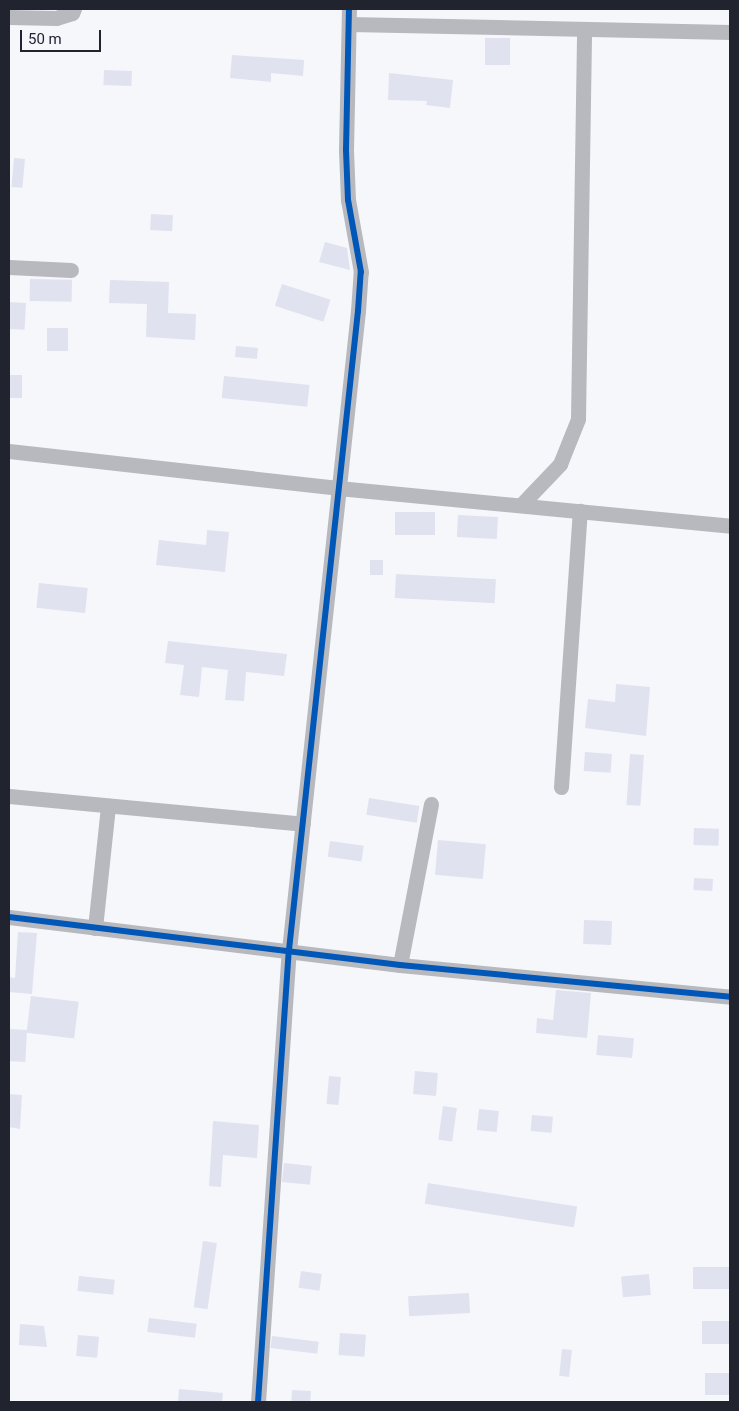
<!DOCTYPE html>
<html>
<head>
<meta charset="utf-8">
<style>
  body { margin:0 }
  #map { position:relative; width:739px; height:1411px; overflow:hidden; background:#f6f7fb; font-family:Roboto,sans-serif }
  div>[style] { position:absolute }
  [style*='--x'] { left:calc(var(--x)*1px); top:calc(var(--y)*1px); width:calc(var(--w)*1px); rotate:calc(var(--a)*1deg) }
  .building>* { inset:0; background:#e0e2f0; transform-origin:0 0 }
  .minor>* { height:15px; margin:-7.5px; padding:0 7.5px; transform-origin:7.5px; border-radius:7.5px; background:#b8b9be }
  .cycleway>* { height:6px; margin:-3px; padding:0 3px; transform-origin:3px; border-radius:3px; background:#0057b8 }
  span { translate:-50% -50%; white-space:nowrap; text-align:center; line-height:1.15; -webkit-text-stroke:4px #f5f6fc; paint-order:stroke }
  .frame { position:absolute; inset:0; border:10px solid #21232f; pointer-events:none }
  .scale { position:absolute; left:20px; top:30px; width:81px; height:22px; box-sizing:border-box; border:2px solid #21232f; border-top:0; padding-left:6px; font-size:15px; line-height:18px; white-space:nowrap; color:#21232f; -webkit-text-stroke:4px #f5f6fc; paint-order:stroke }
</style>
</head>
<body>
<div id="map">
  <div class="building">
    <div style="left:485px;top:38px;width:25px;height:27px"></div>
    <div style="clip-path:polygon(232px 55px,304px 60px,303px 76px,271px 73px,271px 82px,230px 78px)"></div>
    <div style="left:104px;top:70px;width:28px;height:15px;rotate:2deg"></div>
    <div style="clip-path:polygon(389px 73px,453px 80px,450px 108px,426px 105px,427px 101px,388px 100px)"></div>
    <div style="left:14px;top:158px;width:11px;height:29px;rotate:5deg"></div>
    <div style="left:151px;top:214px;width:22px;height:16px;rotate:3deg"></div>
    <div style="clip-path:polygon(325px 242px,347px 248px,350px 270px,319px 262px)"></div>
    <div style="left:30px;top:279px;width:42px;height:22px;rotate:1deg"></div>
    <div style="clip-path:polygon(110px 280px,169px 282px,168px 313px,196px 314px,195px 340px,146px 337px,147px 304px,109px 303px)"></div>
    <div style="left:282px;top:284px;width:51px;height:23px;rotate:18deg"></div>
    <div style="left:9px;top:302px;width:17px;height:27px;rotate:3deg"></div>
    <div style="left:68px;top:328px;width:23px;height:21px;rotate:90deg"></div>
    <div style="left:236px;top:346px;width:22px;height:11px;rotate:5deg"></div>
    <div style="left:9px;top:375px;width:13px;height:23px"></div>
    <div style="left:224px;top:376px;width:86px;height:22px;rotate:6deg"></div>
    <div style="left:395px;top:512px;width:40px;height:23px"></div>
    <div style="left:458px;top:515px;width:40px;height:22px;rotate:3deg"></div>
    <div style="clip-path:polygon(207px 530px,229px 532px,225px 572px,156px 565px,159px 540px,206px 545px)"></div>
    <div style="left:370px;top:560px;width:13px;height:15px"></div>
    <div style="left:396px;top:574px;width:100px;height:24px;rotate:3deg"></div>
    <div style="left:39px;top:583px;width:49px;height:25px;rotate:6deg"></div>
    <div style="clip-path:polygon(168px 641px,287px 654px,284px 676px,246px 672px,244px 701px,225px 700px,228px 670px,202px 667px,199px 697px,180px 695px,184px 665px,165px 663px)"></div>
    <div style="clip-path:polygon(616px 684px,650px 687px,646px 736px,585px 728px,588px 699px,615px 702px)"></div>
    <div style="left:585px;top:752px;width:27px;height:19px;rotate:4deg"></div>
    <div style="left:630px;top:754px;width:14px;height:51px;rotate:4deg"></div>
    <div style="left:369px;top:798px;width:51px;height:17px;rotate:9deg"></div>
    <div style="left:694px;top:828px;width:25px;height:17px;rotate:2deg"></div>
    <div style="left:438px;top:840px;width:48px;height:35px;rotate:5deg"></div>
    <div style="left:330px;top:841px;width:34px;height:16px;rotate:8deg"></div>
    <div style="left:694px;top:878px;width:19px;height:12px;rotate:3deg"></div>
    <div style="left:584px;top:920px;width:28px;height:24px;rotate:2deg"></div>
    <div style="clip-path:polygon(18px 932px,37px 933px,32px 994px,9px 992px,9px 977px,15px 978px)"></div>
    <div style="clip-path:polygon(556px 990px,591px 993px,587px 1038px,536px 1033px,537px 1018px,553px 1020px)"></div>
    <div style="left:31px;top:996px;width:48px;height:37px;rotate:7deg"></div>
    <div style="left:9px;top:1029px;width:18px;height:32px;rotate:3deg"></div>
    <div style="left:598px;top:1035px;width:36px;height:20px;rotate:5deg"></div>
    <div style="left:415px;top:1071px;width:23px;height:23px;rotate:5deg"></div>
    <div style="left:329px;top:1076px;width:12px;height:28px;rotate:5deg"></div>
    <div style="clip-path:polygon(9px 1094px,22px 1095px,20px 1129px,9px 1127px)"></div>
    <div style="left:443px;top:1106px;width:14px;height:34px;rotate:8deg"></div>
    <div style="left:479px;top:1109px;width:20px;height:21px;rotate:6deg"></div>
    <div style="left:532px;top:1115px;width:21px;height:16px;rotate:5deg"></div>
    <div style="clip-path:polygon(213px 1121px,259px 1125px,257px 1158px,223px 1155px,221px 1187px,209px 1186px)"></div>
    <div style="left:284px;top:1163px;width:28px;height:19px;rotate:6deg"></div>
    <div style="left:428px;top:1183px;width:151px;height:21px;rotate:9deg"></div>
    <div style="left:203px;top:1241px;width:14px;height:67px;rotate:8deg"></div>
    <div style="left:730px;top:1267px;width:22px;height:37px;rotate:90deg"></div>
    <div style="left:301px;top:1271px;width:21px;height:17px;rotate:8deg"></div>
    <div style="left:649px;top:1274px;width:21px;height:28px;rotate:85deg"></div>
    <div style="left:79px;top:1276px;width:36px;height:15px;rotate:6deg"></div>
    <div style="left:469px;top:1293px;width:20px;height:61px;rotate:87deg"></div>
    <div style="left:149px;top:1318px;width:48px;height:14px;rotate:7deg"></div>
    <div style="left:730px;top:1321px;width:23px;height:28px;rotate:90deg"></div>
    <div style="clip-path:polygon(20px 1324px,44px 1326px,47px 1347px,19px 1345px)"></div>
    <div style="left:340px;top:1333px;width:26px;height:22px;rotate:4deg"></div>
    <div style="left:78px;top:1335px;width:21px;height:21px;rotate:5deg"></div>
    <div style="left:272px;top:1336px;width:47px;height:12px;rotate:7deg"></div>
    <div style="left:562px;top:1349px;width:10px;height:27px;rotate:6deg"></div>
    <div style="left:730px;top:1373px;width:22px;height:25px;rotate:90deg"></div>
    <div style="clip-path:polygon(179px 1389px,223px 1393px,222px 1402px,178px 1402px)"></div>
    <div style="left:292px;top:1390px;width:19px;height:12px;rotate:3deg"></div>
  </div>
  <div class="minor">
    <div style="--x:9;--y:17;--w:47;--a:1.2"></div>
    <div style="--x:56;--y:18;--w:17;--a:-17"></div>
    <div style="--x:72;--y:13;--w:4;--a:-63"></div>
    <div style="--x:349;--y:24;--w:381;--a:1.2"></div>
    <div style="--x:9;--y:267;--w:62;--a:2.8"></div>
    <div style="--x:9;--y:451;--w:331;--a:6.4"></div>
    <div style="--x:338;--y:488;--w:394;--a:5.5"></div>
    <div style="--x:521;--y:505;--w:57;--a:-46.4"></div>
    <div style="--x:560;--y:464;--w:48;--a:-68.2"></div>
    <div style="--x:578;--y:419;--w:389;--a:-89.1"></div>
    <div style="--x:561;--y:787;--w:277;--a:-86.1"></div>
    <div style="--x:9;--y:796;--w:295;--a:5.4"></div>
    <div style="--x:9;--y:917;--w:394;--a:7"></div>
    <div style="--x:400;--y:965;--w:332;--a:5.5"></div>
    <div style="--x:95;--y:928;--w:123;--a:-83.9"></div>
    <div style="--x:400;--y:965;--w:164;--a:-79.1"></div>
    <div style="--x:258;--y:1402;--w:453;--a:-86.1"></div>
    <div style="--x:289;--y:950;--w:643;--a:-83.84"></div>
    <div style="--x:358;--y:311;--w:39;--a:-86"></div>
    <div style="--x:361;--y:272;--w:73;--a:-100.2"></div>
    <div style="--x:348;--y:200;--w:50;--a:-92.3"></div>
    <div style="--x:346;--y:150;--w:141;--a:-88.8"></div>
  </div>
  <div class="cycleway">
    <div style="--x:9;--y:917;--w:394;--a:7"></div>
    <div style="--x:400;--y:965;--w:332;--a:5.5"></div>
    <div style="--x:258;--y:1402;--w:453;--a:-86.1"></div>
    <div style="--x:289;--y:950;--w:643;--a:-83.84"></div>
    <div style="--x:358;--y:311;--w:39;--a:-86"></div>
    <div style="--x:361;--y:272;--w:73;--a:-100.2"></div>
    <div style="--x:348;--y:200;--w:50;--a:-92.3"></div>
    <div style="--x:346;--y:150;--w:141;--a:-88.8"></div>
  </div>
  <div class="frame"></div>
  <div class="scale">50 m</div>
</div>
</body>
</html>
